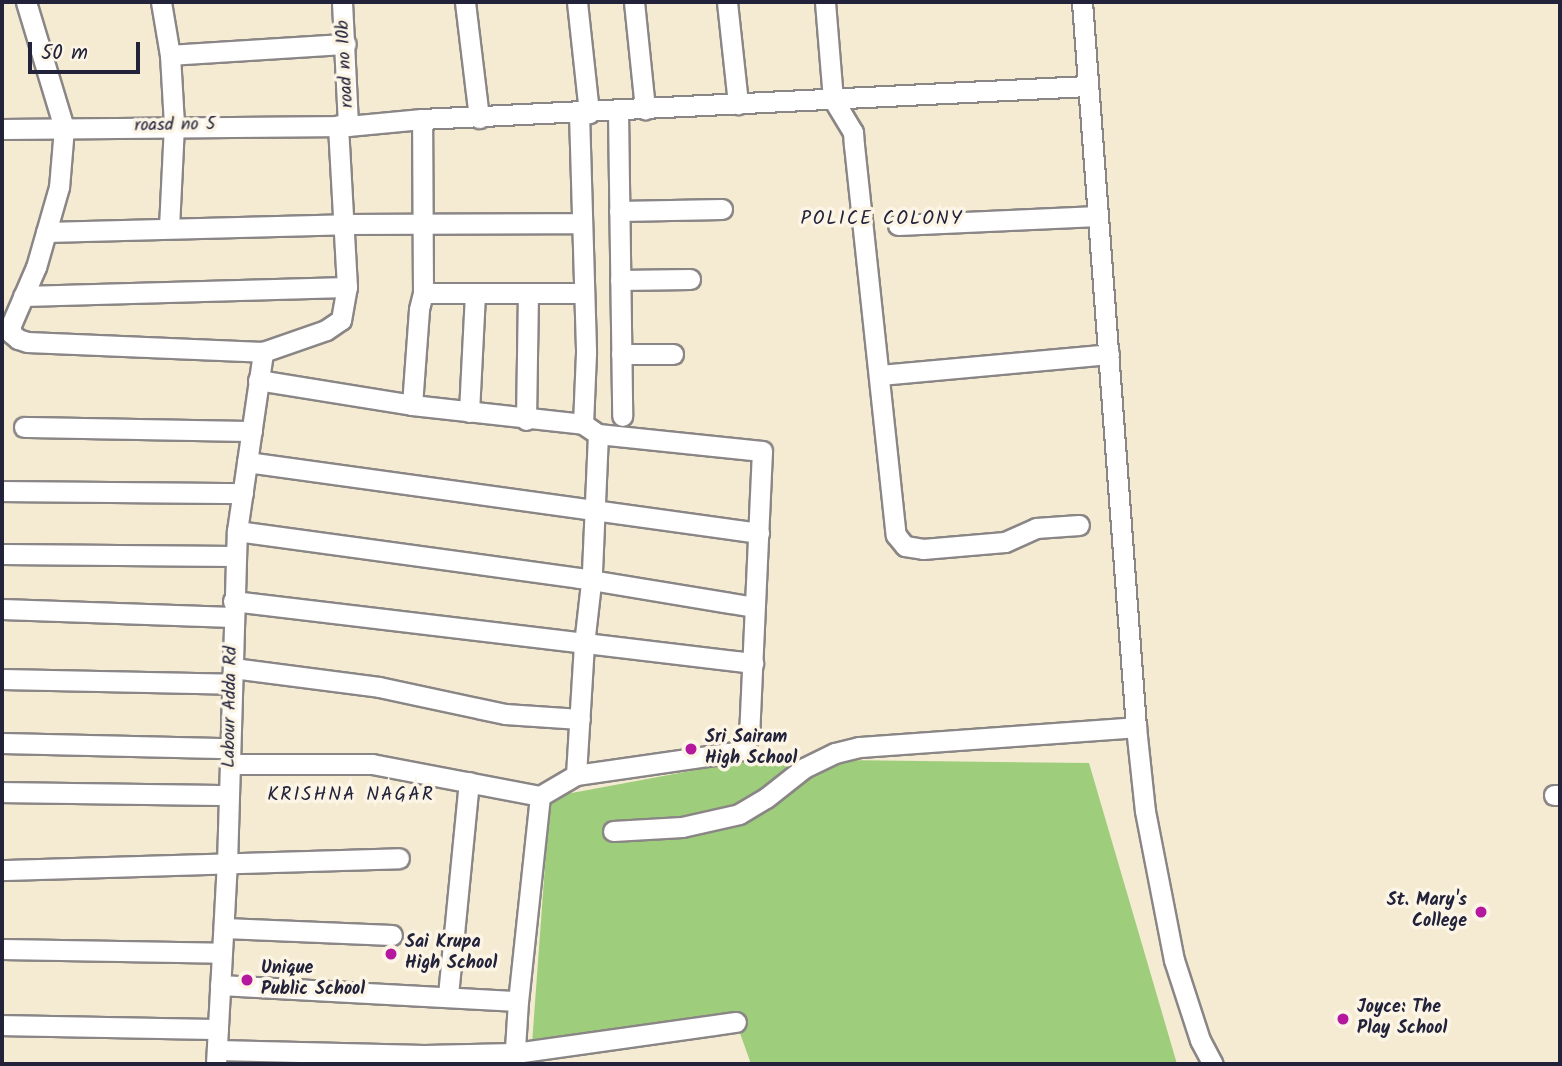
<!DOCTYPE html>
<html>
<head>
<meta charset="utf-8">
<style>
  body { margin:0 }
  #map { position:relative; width:1562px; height:1066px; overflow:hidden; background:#f4ebd2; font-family:Kalam,sans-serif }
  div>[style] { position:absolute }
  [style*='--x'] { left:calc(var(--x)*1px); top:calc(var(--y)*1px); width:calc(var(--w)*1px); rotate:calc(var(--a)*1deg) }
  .green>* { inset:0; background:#9ecd7b }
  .roads { filter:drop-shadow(2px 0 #8b8686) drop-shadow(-2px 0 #8b8686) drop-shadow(0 2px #8b8686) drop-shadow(0 -2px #8b8686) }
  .minor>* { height:19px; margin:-9.5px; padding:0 9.5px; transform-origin:9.5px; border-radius:9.5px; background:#fff }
  .dots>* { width:19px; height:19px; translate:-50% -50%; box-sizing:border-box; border:4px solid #fcf5e5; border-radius:50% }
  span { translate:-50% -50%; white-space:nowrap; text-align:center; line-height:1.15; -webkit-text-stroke:7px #fcf5e5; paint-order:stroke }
  .street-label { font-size:18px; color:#22223b }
  .poi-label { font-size:18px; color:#22223b; font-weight:700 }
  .left { translate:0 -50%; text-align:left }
  .right { translate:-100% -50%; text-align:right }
  .neighbourhood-label { font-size:19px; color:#22223b; letter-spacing:2px }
  .frame { position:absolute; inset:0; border:4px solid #22223b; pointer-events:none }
  .scale { position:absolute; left:28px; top:42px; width:112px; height:32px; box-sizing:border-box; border:4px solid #22223b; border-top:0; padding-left:9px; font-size:21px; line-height:24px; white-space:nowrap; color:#22223b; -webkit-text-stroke:5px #fcf5e5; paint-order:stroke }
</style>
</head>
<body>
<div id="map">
  <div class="green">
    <div style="clip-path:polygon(755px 759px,1089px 763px,1177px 1064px,751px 1064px,736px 1022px,532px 1044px,550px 797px)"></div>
  </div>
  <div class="roads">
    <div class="minor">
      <div style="--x:26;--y:2;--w:132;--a:73.2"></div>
      <div style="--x:64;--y:128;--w:59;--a:94.8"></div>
      <div style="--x:59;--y:187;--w:83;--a:106"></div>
      <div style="--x:36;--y:267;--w:63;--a:113.3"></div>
      <div style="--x:11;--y:325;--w:8;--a:90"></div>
      <div style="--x:11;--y:333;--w:9;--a:41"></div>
      <div style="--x:18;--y:339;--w:9;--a:18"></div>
      <div style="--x:27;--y:342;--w:236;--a:2.4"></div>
      <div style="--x:263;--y:352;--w:67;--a:-19.2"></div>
      <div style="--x:326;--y:330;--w:18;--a:-34"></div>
      <div style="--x:341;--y:320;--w:34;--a:-80"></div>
      <div style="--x:347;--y:287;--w:162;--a:-93.2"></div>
      <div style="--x:161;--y:2;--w:54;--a:80.4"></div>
      <div style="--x:170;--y:55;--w:70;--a:86.7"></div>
      <div style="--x:174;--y:125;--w:103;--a:92.8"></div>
      <div style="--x:342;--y:2;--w:124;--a:87.2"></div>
      <div style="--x:465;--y:2;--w:117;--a:83.1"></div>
      <div style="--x:577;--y:2;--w:112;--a:83.8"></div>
      <div style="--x:634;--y:2;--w:108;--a:84.1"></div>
      <div style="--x:727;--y:2;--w:103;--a:83.8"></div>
      <div style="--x:825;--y:2;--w:97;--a:85.3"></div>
      <div style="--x:833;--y:99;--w:39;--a:59"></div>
      <div style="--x:853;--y:132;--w:13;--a:86"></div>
      <div style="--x:854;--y:145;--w:392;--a:83.9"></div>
      <div style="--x:896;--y:535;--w:14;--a:51"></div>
      <div style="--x:905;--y:546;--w:18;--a:9"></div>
      <div style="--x:923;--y:549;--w:82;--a:-4.9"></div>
      <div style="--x:1005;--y:542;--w:34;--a:-24"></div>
      <div style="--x:1036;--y:528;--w:43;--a:-4"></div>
      <div style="--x:1082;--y:2;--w:727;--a:85.74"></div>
      <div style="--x:1136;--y:727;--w:84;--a:83.9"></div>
      <div style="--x:1145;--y:811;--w:152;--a:79"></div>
      <div style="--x:1174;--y:960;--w:84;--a:72"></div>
      <div style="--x:1200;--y:1040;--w:27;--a:62"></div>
      <div style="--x:170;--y:55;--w:176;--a:-3.6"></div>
      <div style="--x:618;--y:111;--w:305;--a:89.2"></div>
      <div style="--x:579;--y:113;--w:240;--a:88.3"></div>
      <div style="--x:586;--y:353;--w:71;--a:92.4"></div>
      <div style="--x:2;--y:129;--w:346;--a:-0.5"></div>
      <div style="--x:348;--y:126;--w:74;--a:-5.4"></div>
      <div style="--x:422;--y:119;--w:667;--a:-2.84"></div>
      <div style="--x:619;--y:211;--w:103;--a:-1.1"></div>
      <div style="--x:898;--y:225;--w:200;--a:-2.6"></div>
      <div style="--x:46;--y:232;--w:299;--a:-1.5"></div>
      <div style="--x:345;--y:224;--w:237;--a:-0.2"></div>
      <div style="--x:620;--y:280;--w:70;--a:-0.8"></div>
      <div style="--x:423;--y:293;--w:160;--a:0"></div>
      <div style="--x:23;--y:296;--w:324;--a:-1.6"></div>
      <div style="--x:621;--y:354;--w:52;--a:0"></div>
      <div style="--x:880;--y:375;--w:230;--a:-5.2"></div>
      <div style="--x:258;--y:380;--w:156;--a:9.2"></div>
      <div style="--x:412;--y:405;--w:172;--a:6.3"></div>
      <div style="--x:583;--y:424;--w:18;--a:34"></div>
      <div style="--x:598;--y:434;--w:140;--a:92.5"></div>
      <div style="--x:592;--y:574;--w:70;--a:96.5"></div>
      <div style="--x:584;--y:644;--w:131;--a:93.5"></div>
      <div style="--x:576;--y:775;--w:42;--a:149.7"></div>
      <div style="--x:540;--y:796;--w:206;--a:96.1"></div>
      <div style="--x:518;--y:1001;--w:63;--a:93.6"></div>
      <div style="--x:412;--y:405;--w:96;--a:-85.8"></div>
      <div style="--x:419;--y:309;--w:16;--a:-76"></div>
      <div style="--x:423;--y:293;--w:174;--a:-90.3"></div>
      <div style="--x:469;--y:412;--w:117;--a:-87.1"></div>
      <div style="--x:526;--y:420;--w:126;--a:-89.1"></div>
      <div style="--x:24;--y:427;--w:228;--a:1"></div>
      <div style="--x:247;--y:462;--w:517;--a:7.89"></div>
      <div style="--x:2;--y:491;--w:241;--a:0.5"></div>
      <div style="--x:237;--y:531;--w:345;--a:7.8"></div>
      <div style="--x:579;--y:578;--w:177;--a:9.4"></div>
      <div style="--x:2;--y:554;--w:233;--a:0.5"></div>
      <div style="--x:233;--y:601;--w:524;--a:6.8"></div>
      <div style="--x:2;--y:609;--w:231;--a:2"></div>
      <div style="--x:233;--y:668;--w:147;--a:7.4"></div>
      <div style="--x:379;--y:687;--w:129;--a:12.1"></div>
      <div style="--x:505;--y:714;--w:75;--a:3.8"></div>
      <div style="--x:2;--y:679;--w:230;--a:1.2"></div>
      <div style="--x:2;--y:743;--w:228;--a:1.3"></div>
      <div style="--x:230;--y:764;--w:142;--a:0"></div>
      <div style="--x:372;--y:764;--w:171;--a:10.8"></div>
      <div style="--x:576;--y:775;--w:155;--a:-8.2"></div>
      <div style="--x:729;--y:753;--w:13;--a:-13"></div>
      <div style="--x:742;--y:750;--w:15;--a:-62"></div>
      <div style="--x:749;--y:737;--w:286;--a:-87.4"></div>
      <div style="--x:762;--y:451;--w:165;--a:-174.1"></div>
      <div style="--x:2;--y:792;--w:227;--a:0.8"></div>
      <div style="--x:1554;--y:795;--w:6;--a:0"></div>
      <div style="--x:613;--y:831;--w:69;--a:-3.3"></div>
      <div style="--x:682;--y:827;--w:58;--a:-12.8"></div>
      <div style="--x:739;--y:814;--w:31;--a:-31"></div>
      <div style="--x:766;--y:798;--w:48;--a:-38.3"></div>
      <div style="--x:804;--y:768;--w:34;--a:-26"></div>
      <div style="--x:835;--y:753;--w:25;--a:-14"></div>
      <div style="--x:859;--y:747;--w:278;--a:-4.1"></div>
      <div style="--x:2;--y:870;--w:397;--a:-1.7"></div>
      <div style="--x:224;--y:928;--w:168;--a:2.4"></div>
      <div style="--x:2;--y:949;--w:220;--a:1"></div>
      <div style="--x:220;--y:985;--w:298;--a:3.1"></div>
      <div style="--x:448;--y:995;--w:214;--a:-84.4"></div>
      <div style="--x:2;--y:1025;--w:216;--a:1.1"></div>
      <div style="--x:217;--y:1050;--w:207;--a:1.4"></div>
      <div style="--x:424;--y:1055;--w:91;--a:-1.3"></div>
      <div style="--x:515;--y:1053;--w:223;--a:-8"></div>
      <div style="--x:216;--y:1064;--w:200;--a:-86.9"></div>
      <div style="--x:227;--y:864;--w:333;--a:-88.3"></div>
      <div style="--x:237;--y:531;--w:181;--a:-81.7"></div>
    </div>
  </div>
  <div class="dots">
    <div style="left:691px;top:749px;background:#b5179e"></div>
    <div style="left:1481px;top:912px;background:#b5179e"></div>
    <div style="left:391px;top:954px;background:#b5179e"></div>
    <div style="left:247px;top:980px;background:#b5179e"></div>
    <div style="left:1343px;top:1019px;background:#b5179e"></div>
  </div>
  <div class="street-label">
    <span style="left:346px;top:64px;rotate:-93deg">road no 10b</span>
    <span style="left:175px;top:126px;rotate:-1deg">roasd no 5</span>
    <span style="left:231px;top:707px;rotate:-89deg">Labour Adda Rd</span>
  </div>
  <div class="poi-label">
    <span class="left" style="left:705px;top:749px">Sri Sairam<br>High School</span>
    <span class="right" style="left:1467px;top:912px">St. Mary's<br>College</span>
    <span class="left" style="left:405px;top:954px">Sai Krupa<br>High School</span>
    <span class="left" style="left:261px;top:980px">Unique<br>Public School</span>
    <span class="left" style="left:1357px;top:1019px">Joyce: The<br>Play School</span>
  </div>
  <div class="neighbourhood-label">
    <span style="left:882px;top:220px">POLICE COLONY</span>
    <span style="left:351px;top:796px">KRISHNA NAGAR</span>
  </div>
  <div class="frame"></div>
  <div class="scale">50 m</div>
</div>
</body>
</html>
